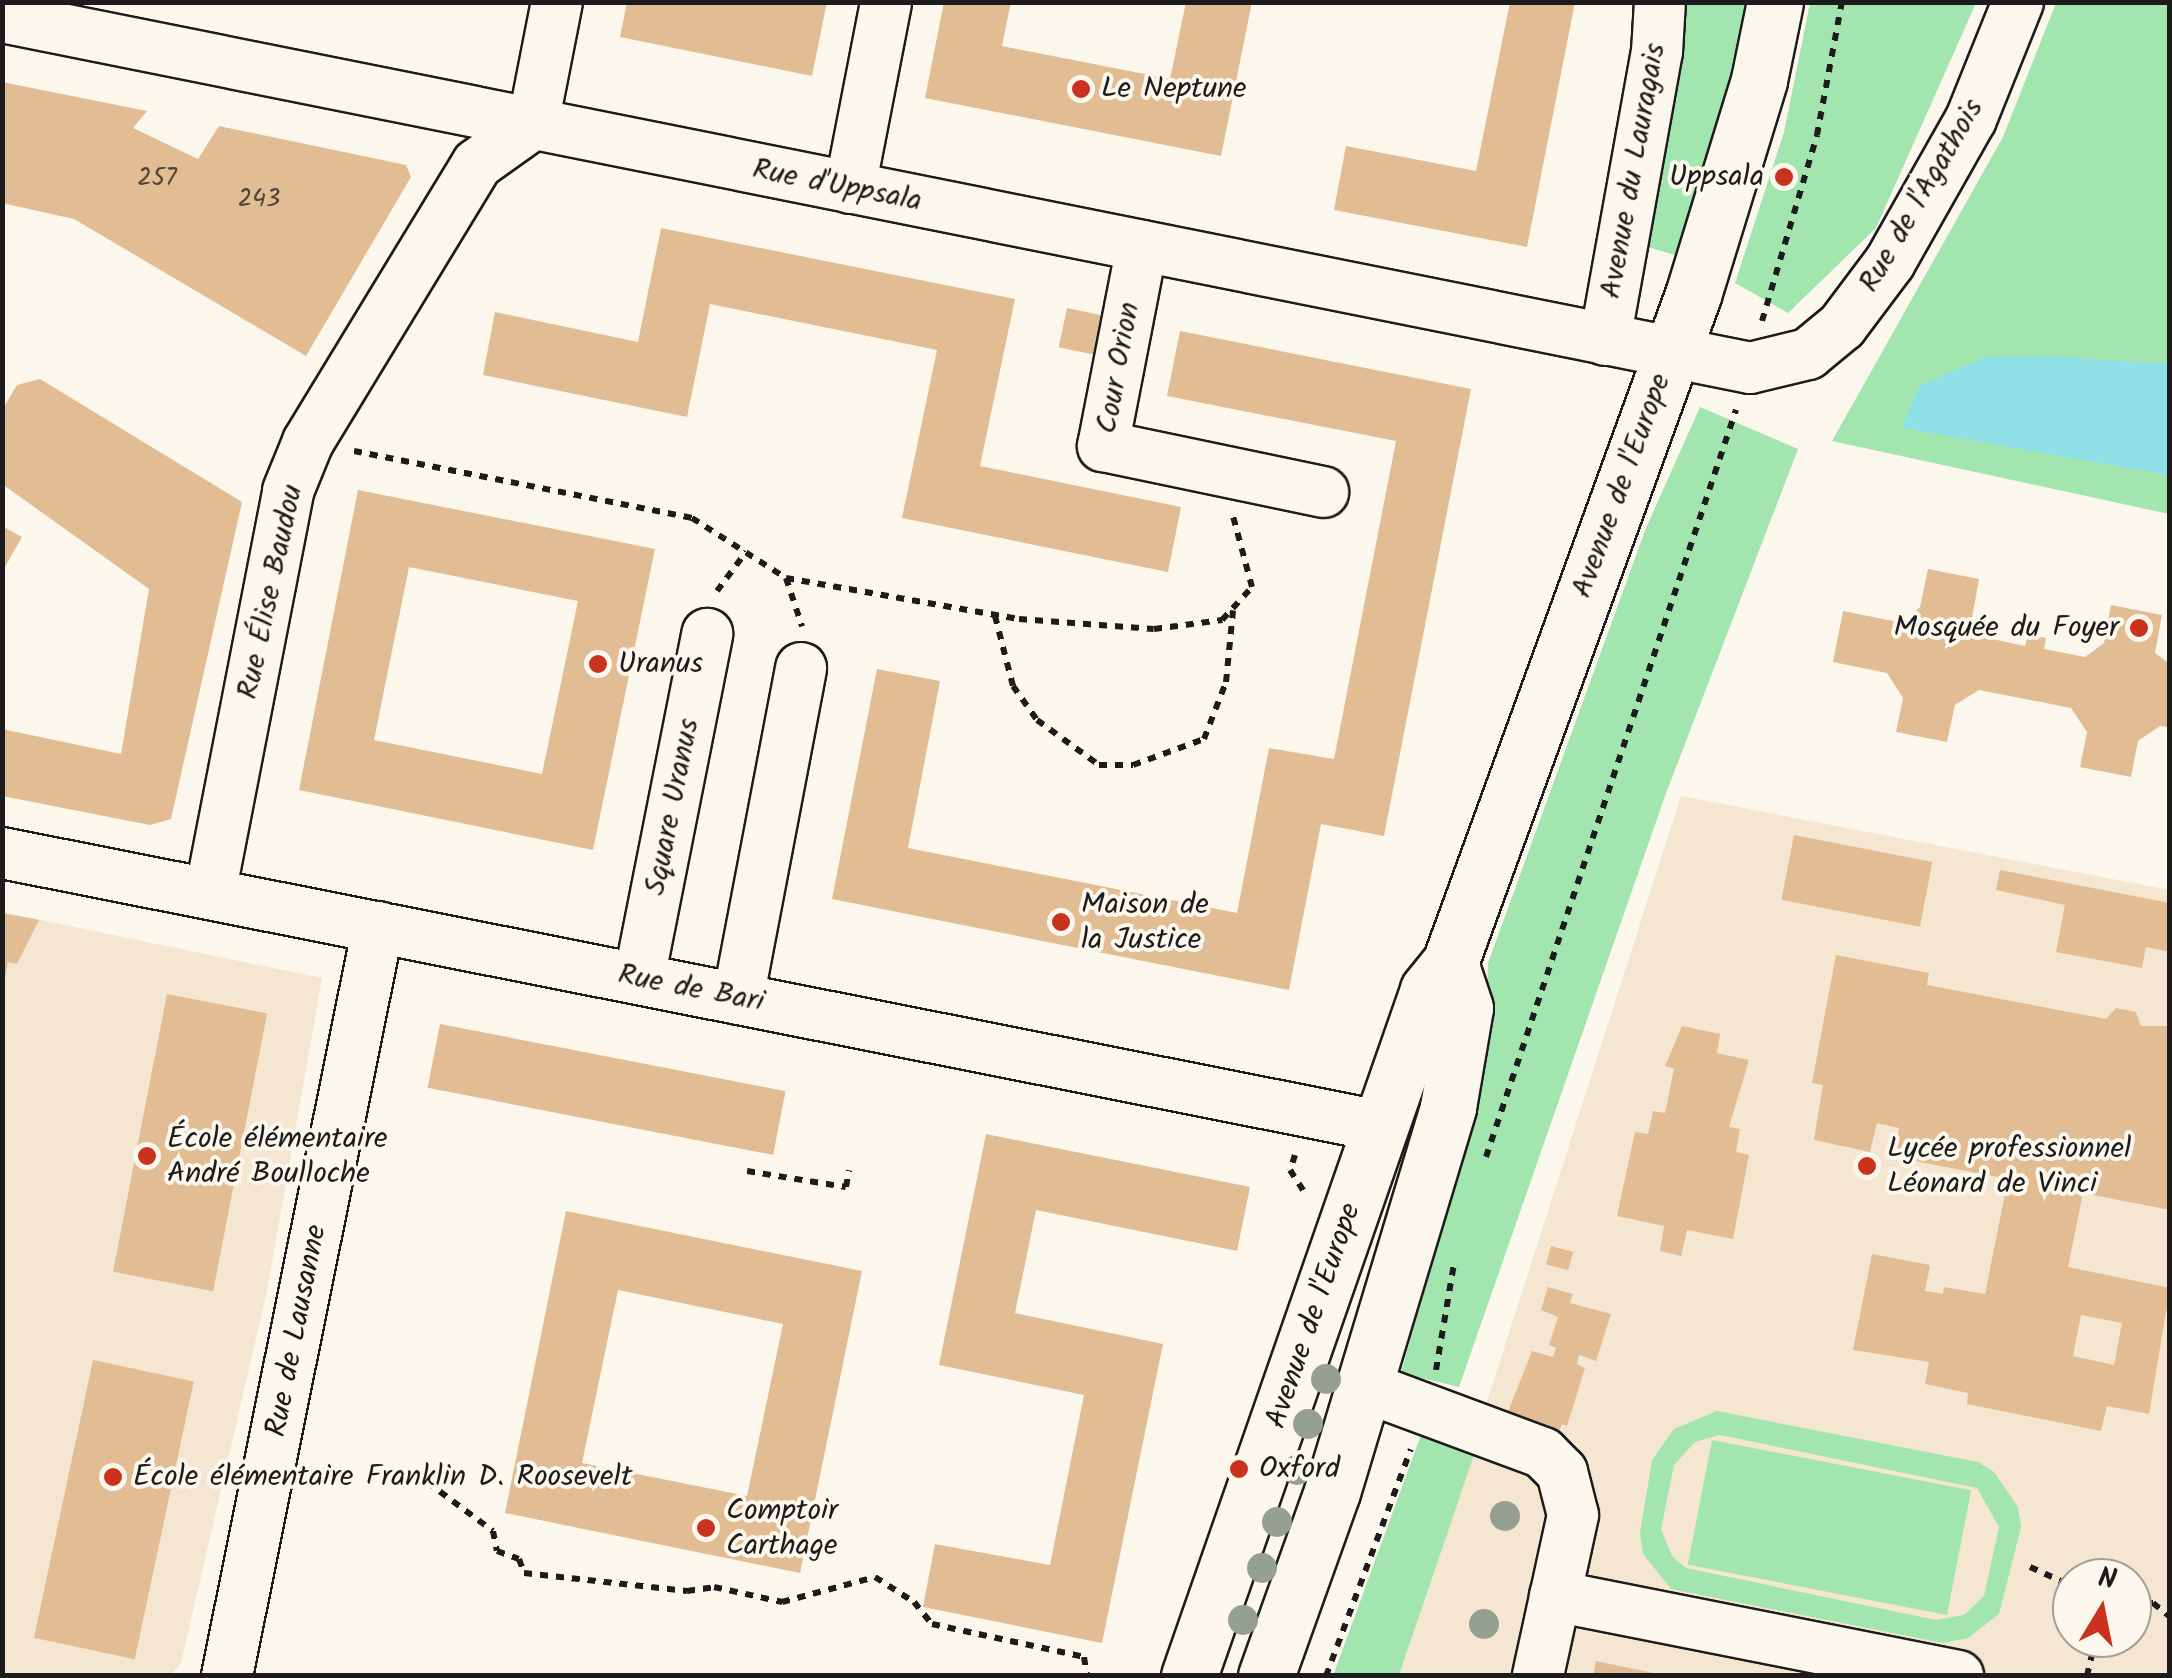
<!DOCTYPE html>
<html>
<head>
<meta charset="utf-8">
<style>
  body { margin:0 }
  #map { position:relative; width:2172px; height:1678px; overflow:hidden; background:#fbf7ec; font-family:Kalam,sans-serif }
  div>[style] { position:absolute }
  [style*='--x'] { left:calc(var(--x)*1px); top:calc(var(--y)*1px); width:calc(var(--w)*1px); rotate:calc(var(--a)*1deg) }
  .built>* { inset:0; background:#f4e6d1 }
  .green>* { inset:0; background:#a3e5af; transform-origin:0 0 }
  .water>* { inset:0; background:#8fe0e6 }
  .building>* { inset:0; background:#e2bd93; transform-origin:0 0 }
  .path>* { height:6px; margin-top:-3px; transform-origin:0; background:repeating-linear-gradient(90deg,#1c1c1c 0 8px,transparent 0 16px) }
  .roads { filter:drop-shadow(2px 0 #1c1c1c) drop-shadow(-2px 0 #1c1c1c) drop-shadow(0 2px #1c1c1c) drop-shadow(0 -2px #1c1c1c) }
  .minor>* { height:50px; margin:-25px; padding:0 25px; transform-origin:25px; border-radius:25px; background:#fbf7ec }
  .major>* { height:55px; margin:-27.5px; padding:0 27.5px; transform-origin:27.5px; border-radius:27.5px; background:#fbf7ec }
  .trees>* { width:30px; height:30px; margin:-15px; border-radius:50%; background:#96a092 }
  .dots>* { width:28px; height:28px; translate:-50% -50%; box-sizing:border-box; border:5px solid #fbf7ec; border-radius:50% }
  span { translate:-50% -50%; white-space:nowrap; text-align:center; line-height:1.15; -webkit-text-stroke:8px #fbf7ec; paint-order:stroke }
  .number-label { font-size:25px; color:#4e443a }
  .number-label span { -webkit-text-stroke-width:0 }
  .poi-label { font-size:30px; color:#1c1c1c }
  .left { translate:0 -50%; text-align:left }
  .right { translate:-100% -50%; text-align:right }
  .street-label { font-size:30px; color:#1c1c1c }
  .frame { position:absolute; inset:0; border:5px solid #1c1c1c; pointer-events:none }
  .north { position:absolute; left:2052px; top:1558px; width:100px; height:100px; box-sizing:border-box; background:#fbf7ec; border:2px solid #a29f99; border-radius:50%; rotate:10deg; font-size:28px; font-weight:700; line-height:40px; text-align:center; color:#1c1c1c }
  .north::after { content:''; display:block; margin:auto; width:35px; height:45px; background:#c8321e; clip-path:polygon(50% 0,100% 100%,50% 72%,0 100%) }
</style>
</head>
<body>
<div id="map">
  <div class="built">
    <div style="clip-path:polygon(evenodd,1681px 796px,2169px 890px,2169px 1675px,1399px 1676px,1681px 796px,2072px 1578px,2132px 1578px,2132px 1638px,2072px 1638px,2072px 1578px)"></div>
    <div style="clip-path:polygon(2px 912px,322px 978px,267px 1291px,181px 1663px,171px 1675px,3px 1675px)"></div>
  </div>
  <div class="green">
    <div style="clip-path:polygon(1684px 3px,1749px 3px,1681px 257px,1648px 247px)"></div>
    <div style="clip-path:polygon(1810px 3px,1976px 3px,1876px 228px,1788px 313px,1735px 283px,1784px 132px)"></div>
    <div style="clip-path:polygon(2056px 3px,2169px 3px,2169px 514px,1832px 441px,2003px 137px)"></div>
    <div style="clip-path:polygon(1700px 407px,1798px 449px,1665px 796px,1459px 1387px,1401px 1373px,1484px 1071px,1488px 963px,1646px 528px)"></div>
    <div style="clip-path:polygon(evenodd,1717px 1411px,1978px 1462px,1994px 1472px,2018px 1507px,2021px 1527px,1999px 1614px,1968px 1638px,1943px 1643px,1671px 1589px,1643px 1554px,1640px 1533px,1652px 1460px,1674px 1429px,1717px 1411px,1720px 1435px,1977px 1488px,1999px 1527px,1984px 1596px,1964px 1615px,1936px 1620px,1686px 1568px,1672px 1556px,1661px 1529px,1674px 1465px,1695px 1442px,1720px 1435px)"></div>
    <div style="clip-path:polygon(1422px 1432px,1476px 1449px,1399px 1675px,1333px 1676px)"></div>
    <div style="left:1712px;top:1440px;width:264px;height:127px;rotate:11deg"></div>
  </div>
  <div class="water">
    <div style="clip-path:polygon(2048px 356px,2169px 364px,2169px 475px,1902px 428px,1919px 386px,1985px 357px)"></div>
  </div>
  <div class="building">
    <div style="clip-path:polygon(627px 2px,827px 2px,812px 76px,620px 37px)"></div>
    <div style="clip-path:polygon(944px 2px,1011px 2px,1002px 46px,1170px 79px,1186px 2px,1252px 2px,1221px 156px,925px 98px)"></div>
    <div style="clip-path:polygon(1510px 2px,1575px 2px,1527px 247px,1334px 210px,1346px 146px,1476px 171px)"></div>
    <div style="clip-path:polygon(2px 82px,147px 111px,133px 128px,198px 159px,219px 126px,406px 165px,411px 177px,306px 356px,74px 219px,2px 203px)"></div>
    <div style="clip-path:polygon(661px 228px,1015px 299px,980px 466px,1181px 507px,1168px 572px,902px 518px,937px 350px,710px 304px,687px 417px,483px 375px,495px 312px,638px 342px)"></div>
    <div style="left:1067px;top:308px;width:40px;height:40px;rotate:12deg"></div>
    <div style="clip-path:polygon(1180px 331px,1471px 389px,1384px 836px,1321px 824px,1289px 990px,832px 899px,877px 669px,940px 681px,908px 848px,1237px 913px,1269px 748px,1334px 759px,1396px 441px,1167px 396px)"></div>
    <div style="clip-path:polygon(40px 379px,242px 502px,171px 819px,150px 825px,2px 796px,2px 729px,121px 754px,149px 589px,2px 484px,2px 410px,17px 385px)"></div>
    <div style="clip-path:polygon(evenodd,358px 490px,655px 549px,593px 850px,299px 790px,358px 490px,409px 567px,578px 601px,542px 774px,374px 740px,409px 567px)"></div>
    <div style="clip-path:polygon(2px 526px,22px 537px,2px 572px)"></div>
    <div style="clip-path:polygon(1928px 569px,1979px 579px,1972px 618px,1983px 637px,2025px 646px,2028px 634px,2046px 638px,2044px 649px,2085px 657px,2104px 643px,2111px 605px,2162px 615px,2155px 653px,2170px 664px,2170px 727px,2160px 726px,2138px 741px,2131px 777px,2080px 767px,2087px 732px,2071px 708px,1979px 690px,1955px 705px,1947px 742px,1896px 732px,1903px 698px,1887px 673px,1833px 662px,1843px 611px,1903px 623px,1920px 607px)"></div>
    <div style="left:1794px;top:835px;width:141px;height:66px;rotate:11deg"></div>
    <div style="clip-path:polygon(2000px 870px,2170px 903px,2170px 952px,2146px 947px,2142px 968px,2056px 952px,2065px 905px,1996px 890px)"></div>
    <div style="clip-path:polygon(2px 913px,39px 920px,17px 964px,8px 962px,4px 981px)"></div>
    <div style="clip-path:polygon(evenodd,1836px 955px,1929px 973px,1927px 985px,2106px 1019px,2116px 1008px,2136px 1012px,2141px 1026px,2170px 1026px,2170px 1210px,2083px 1193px,2068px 1267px,2170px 1288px,2149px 1414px,2107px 1406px,2101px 1431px,1967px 1404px,1968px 1393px,1925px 1384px,1929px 1362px,1853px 1350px,1872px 1254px,1930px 1265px,1925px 1291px,1943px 1294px,1944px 1287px,1985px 1294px,2008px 1179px,1894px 1157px,1899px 1128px,1877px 1123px,1870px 1152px,1814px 1140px,1823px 1085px,1812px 1083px,1836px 955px,2081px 1315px,2122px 1323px,2114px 1365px,2073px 1356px,2081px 1315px)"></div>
    <div style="left:167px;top:994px;width:102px;height:283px;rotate:11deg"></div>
    <div style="left:440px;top:1024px;width:352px;height:65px;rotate:11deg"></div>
    <div style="clip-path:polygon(1682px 1026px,1720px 1034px,1717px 1053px,1749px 1060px,1729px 1127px,1740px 1129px,1736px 1152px,1749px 1155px,1733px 1239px,1687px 1230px,1681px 1256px,1660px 1251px,1664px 1226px,1617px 1216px,1635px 1132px,1648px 1134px,1653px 1111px,1665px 1113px,1674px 1069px,1665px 1066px)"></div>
    <div style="clip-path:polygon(986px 1134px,1250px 1187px,1237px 1251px,1036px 1210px,1015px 1313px,1163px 1344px,1102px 1643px,923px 1607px,935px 1544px,1050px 1565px,1084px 1395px,939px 1365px)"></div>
    <div style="clip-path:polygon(evenodd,566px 1211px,862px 1271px,800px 1573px,505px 1513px,566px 1211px,618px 1290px,783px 1324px,747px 1496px,582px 1463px,618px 1290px)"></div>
    <div style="left:1551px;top:1246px;width:23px;height:19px;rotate:15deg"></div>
    <div style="clip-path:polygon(1548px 1287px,1573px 1294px,1570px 1303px,1611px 1314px,1596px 1361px,1579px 1355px,1577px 1364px,1585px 1368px,1567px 1426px,1562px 1424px,1555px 1443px,1502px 1427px,1532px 1351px,1553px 1357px,1556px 1348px,1549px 1345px,1558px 1317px,1541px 1310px)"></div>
    <div style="left:93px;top:1360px;width:103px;height:284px;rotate:12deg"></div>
    <div style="clip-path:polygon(1596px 1661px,1658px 1674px,1658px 1676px,1593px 1676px)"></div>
  </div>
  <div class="path">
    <div style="--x:1762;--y:321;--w:194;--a:-73.5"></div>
    <div style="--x:1817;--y:135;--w:135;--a:-79.4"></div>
    <div style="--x:354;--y:451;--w:345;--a:11.2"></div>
    <div style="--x:692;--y:518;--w:112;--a:32.6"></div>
    <div style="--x:786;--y:578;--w:51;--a:71.6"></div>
    <div style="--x:786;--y:578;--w:237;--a:10"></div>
    <div style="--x:1019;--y:619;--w:135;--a:4.2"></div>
    <div style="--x:1154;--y:629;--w:69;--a:-7.5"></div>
    <div style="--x:1222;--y:620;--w:45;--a:-47.7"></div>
    <div style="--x:1252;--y:587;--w:73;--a:-105"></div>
    <div style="--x:717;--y:591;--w:49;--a:-53.4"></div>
    <div style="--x:995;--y:616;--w:72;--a:75.6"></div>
    <div style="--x:1013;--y:686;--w:42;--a:54.8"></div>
    <div style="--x:1037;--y:720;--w:77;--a:36"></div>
    <div style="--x:1099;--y:765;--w:34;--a:0"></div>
    <div style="--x:1133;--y:765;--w:76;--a:-20.1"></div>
    <div style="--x:1204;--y:739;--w:61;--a:-68.9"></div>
    <div style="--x:1226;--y:682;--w:72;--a:-84.4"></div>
    <div style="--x:1295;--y:1155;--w:16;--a:108"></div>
    <div style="--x:1290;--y:1170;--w:30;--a:57"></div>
    <div style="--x:1486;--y:1157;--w:788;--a:-71.5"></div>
    <div style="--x:747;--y:1171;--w:100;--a:9.2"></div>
    <div style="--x:846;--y:1187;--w:17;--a:-80"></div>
    <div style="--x:1436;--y:1370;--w:108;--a:-80.4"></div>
    <div style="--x:427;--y:1482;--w:82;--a:36.6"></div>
    <div style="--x:493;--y:1531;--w:20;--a:79"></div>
    <div style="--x:497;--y:1551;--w:23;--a:20"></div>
    <div style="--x:519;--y:1559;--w:15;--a:70"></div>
    <div style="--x:524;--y:1573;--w:164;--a:6.3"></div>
    <div style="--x:687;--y:1591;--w:27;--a:-8"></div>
    <div style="--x:714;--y:1587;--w:70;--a:12.4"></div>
    <div style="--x:782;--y:1602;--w:96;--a:-15"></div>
    <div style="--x:875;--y:1577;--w:46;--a:32.7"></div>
    <div style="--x:914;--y:1602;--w:28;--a:51"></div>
    <div style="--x:932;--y:1624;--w:156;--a:12.2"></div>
    <div style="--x:1084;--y:1657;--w:19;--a:81"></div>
    <div style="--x:2030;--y:1567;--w:46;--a:24.3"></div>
    <div style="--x:2132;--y:1603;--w:21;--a:0"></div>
    <div style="--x:2153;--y:1603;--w:22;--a:39"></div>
    <div style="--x:1326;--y:1676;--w:242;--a:-69.5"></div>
    <div style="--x:2087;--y:1676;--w:39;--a:-77"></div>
  </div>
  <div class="roads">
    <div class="minor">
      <div style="--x:2;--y:17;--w:1783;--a:11.35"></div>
      <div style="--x:1750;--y:368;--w:60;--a:-13.6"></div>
      <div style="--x:1808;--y:354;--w:44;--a:-39.5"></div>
      <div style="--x:1842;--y:326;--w:80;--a:-53.1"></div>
      <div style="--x:1890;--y:262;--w:164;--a:-60.5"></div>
      <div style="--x:1971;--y:119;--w:126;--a:-68.1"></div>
      <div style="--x:850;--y:188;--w:189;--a:-79"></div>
      <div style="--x:1142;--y:246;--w:204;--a:101"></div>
      <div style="--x:1103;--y:446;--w:225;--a:11.8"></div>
      <div style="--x:1605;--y:340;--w:293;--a:-79.8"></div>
      <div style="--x:1657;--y:52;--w:50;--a:-86.6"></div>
      <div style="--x:2;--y:853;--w:1405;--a:11.21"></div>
      <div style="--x:210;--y:894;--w:410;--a:-79"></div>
      <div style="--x:288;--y:491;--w:53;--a:-67.8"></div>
      <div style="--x:308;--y:442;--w:325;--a:-58.7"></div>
      <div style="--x:477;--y:164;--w:69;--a:-35.5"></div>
      <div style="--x:533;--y:124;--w:124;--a:-78.9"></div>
      <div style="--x:639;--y:979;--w:352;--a:-78.8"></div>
      <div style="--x:738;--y:999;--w:337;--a:-79.2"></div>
      <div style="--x:1363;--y:1386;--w:192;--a:20.4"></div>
      <div style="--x:1543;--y:1453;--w:27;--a:45"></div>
      <div style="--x:1562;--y:1472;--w:44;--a:75.7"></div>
      <div style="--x:1573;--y:1515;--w:165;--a:102.3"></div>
      <div style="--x:1555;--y:1596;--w:411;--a:11.2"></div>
      <div style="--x:227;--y:1676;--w:764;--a:-78.6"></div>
    </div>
    <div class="major">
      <div style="--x:1189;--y:1676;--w:726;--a:-70.79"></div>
      <div style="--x:1428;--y:990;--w:35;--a:-51"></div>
      <div style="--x:1450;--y:963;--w:711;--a:-70.01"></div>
      <div style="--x:1693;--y:295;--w:225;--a:-72.9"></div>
      <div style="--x:1759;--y:80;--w:80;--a:-78.4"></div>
      <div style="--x:1266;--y:1676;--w:195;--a:-70.3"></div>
      <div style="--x:1332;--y:1492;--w:402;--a:-73.2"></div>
      <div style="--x:1448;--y:1107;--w:100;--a:-80.3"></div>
      <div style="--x:1465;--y:1008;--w:47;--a:-108.4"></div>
    </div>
  </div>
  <div class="trees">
    <div style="left:1326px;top:1379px"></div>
    <div style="left:1308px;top:1424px"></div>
    <div style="left:1297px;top:1470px"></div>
    <div style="left:1505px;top:1516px"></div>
    <div style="left:1277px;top:1522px"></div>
    <div style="left:1262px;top:1568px"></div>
    <div style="left:1243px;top:1620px"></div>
    <div style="left:1484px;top:1624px"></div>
  </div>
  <div class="dots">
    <div style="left:1081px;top:89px;background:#c8321e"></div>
    <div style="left:1784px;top:177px;background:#c8321e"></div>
    <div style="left:2139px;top:628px;background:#c8321e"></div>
    <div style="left:598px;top:664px;background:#c8321e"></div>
    <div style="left:1061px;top:922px;background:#c8321e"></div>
    <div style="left:147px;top:1156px;background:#c8321e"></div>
    <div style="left:1867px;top:1166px;background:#c8321e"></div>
    <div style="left:1239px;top:1469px;background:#c8321e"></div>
    <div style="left:113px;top:1477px;background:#c8321e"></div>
    <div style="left:706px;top:1528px;background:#c8321e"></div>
  </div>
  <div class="number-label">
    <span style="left:157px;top:178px">257</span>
    <span style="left:259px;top:199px">243</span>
  </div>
  <div class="poi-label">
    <span class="left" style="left:1101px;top:89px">Le Neptune</span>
    <span class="right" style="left:1764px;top:177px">Uppsala</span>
    <span class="right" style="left:2119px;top:628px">Mosquée du Foyer</span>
    <span class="left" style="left:618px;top:664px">Uranus</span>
    <span class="left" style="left:1081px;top:922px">Maison de<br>la Justice</span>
    <span class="left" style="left:167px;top:1156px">École élémentaire<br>André Boulloche</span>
    <span class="left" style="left:1887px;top:1166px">Lycée professionnel<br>Léonard de Vinci</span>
    <span class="left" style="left:1259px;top:1469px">Oxford</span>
    <span class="left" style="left:133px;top:1477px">École élémentaire Franklin D. Roosevelt</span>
    <span class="left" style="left:726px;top:1528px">Comptoir<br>Carthage</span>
  </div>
  <div class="street-label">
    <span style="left:1634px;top:171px;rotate:-80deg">Avenue du Lauragais</span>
    <span style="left:837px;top:186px;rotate:11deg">Rue d'Uppsala</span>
    <span style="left:1922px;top:196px;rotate:-60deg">Rue de l'Agathois</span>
    <span style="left:1119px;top:368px;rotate:-80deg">Cour Orion</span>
    <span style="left:1622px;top:486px;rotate:-70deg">Avenue de l'Europe</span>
    <span style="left:271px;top:592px;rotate:-78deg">Rue Élise Baudou</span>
    <span style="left:673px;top:807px;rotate:-79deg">Square Uranus</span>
    <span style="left:691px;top:989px;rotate:11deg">Rue de Bari</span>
    <span style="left:1314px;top:1316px;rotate:-71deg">Avenue de l'Europe</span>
    <span style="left:297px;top:1331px;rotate:-79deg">Rue de Lausanne</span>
  </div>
  <div class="frame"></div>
  <div class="north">N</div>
</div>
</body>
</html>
